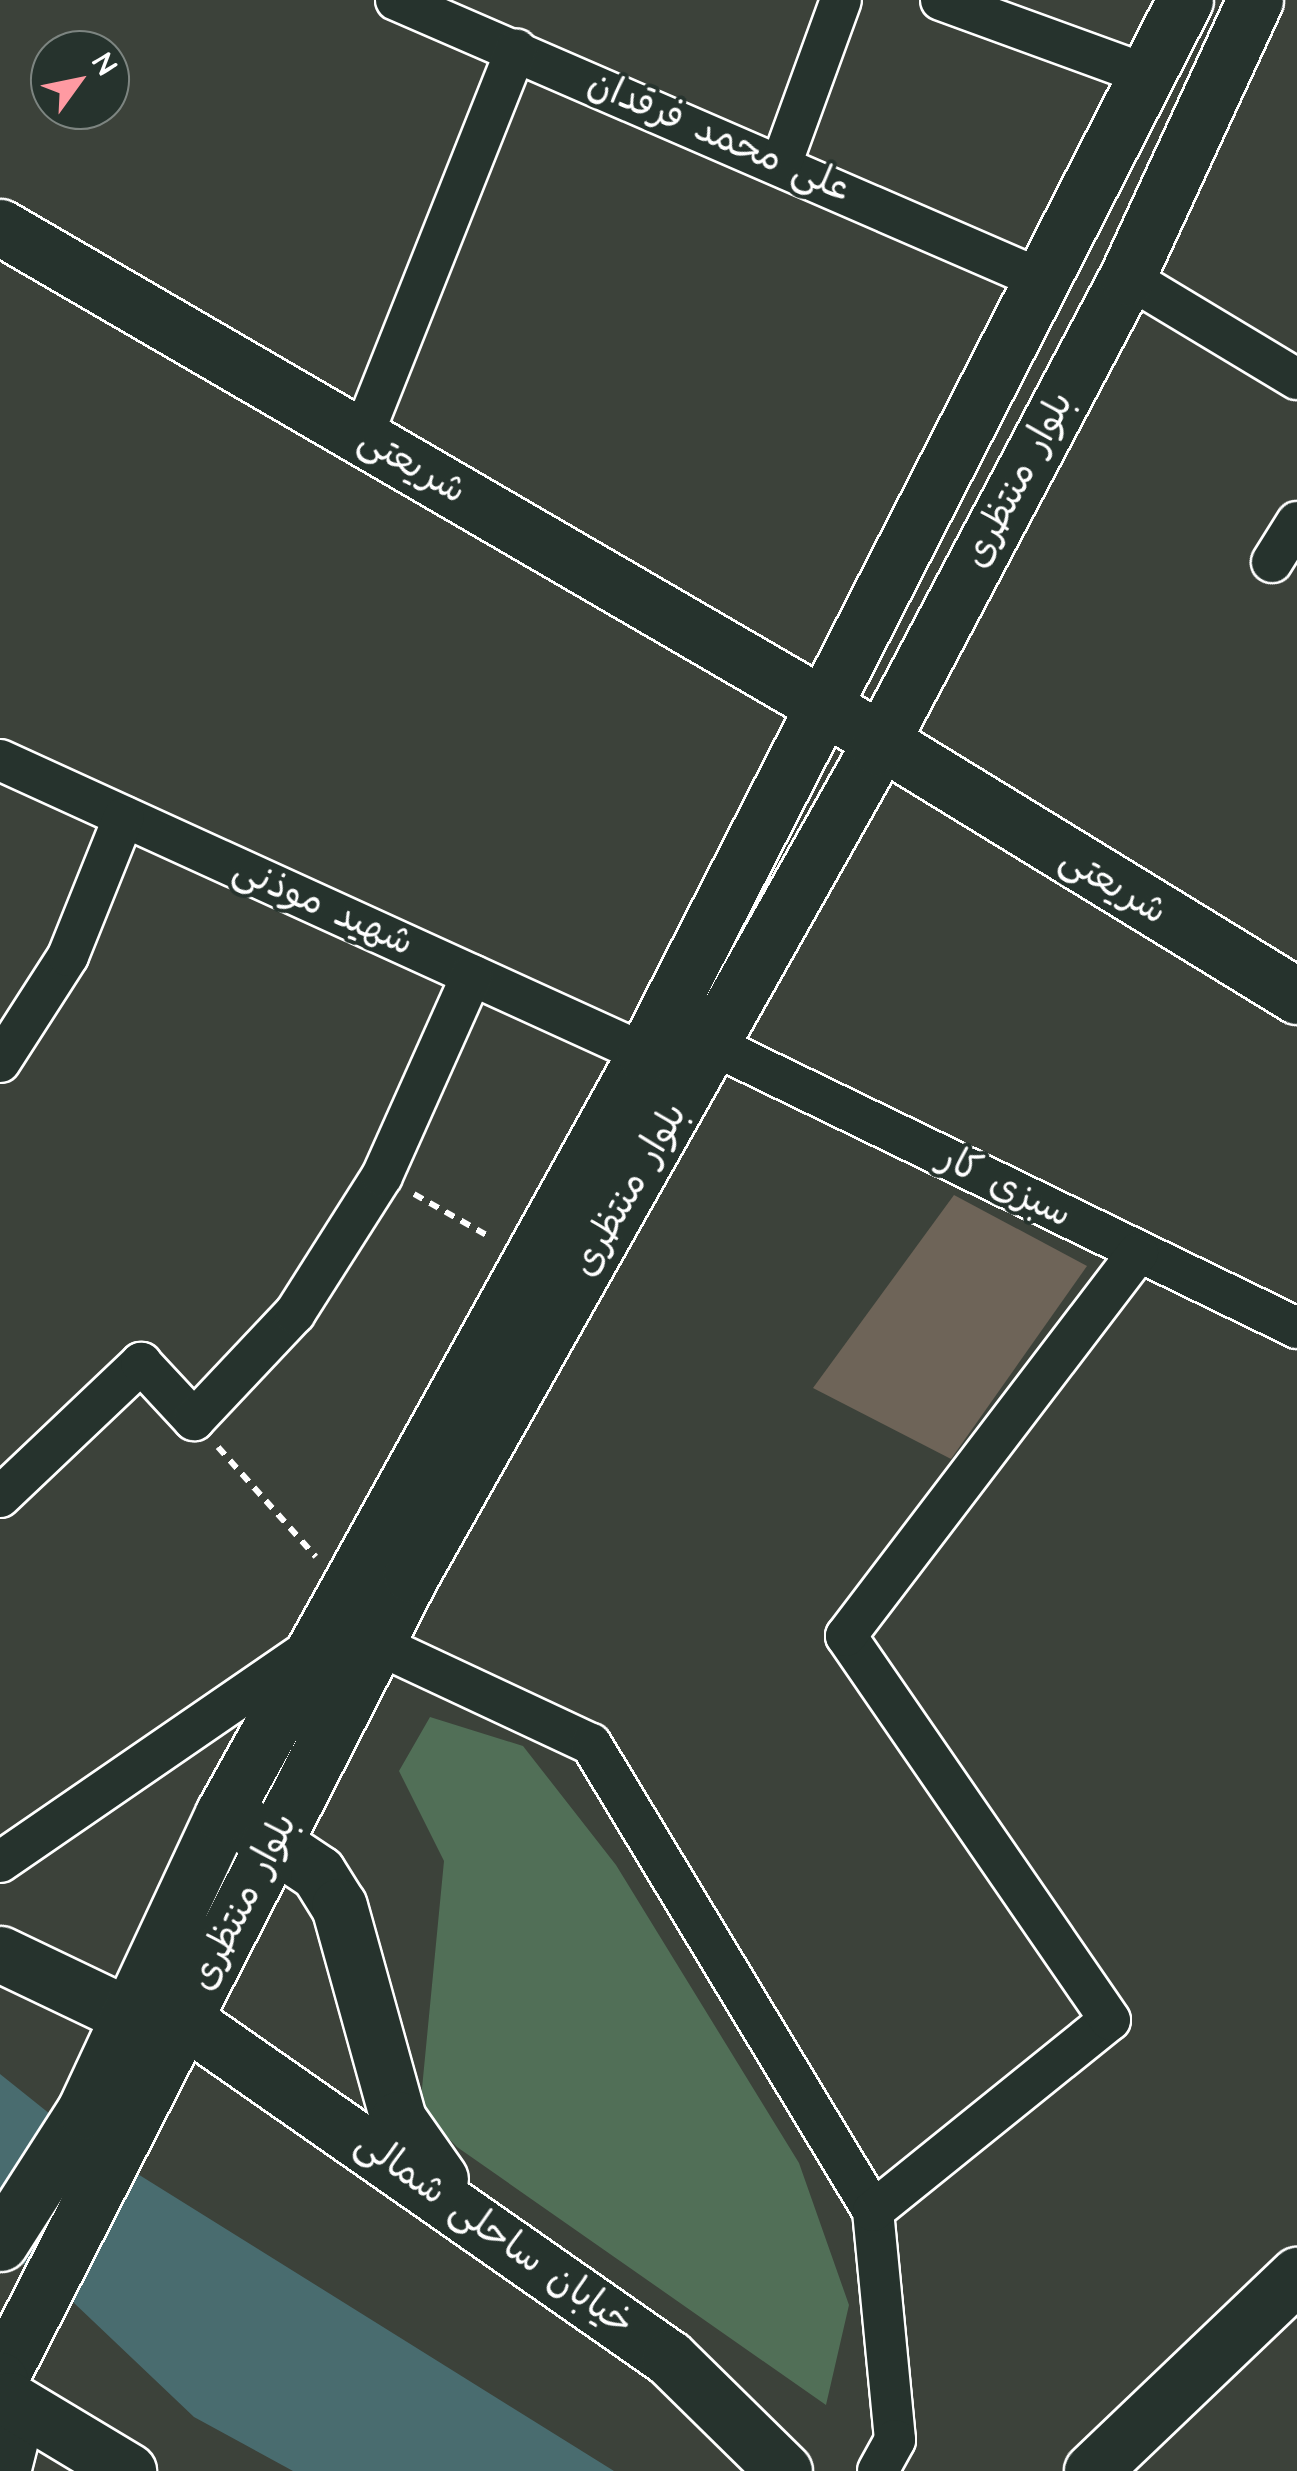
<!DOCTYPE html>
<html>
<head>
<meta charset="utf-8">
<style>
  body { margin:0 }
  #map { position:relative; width:1297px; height:2471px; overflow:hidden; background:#3c423a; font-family:"Architects Daughter","Playpen Sans Arabic",sans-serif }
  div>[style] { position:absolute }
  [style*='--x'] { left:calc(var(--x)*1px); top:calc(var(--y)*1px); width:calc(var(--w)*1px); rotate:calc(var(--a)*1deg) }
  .green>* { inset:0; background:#516f57 }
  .water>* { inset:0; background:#496c6f }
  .building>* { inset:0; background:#6e6458 }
  .path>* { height:6px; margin-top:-3px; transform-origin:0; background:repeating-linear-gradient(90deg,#fff 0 10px,transparent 0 18px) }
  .roads { filter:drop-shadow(2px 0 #fff) drop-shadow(-2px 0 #fff) drop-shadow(0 2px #fff) drop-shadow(0 -2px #fff) }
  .street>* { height:40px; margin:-20px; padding:0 20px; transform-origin:20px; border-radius:20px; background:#26332d }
  .secondary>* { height:55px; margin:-27.5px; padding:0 27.5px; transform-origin:27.5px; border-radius:27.5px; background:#26332d }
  span { translate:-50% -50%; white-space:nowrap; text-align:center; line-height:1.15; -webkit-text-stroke:8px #26332d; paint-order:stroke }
  .street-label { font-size:38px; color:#fff }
  .north { position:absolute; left:30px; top:30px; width:100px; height:100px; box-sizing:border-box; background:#26332d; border:2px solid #7d8581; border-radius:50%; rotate:57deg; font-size:28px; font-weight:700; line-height:40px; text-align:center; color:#fff }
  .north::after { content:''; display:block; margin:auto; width:35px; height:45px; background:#ff9aa2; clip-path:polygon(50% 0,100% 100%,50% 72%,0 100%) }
</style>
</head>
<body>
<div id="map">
  <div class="green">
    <div style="clip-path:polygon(430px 1717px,523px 1746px,616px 1865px,799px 2163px,849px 2305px,826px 2405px,457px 2147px,420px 2109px,444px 1861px,399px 1771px)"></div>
  </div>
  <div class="water">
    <div style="clip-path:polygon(0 2074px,80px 2138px,614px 2471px,293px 2471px,194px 2417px,53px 2283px,0 2249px)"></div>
  </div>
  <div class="building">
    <div style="clip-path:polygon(954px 1195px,1087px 1266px,951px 1459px,813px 1388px)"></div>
  </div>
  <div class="path">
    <div style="--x:414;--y:1194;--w:87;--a:29.5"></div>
    <div style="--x:218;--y:1447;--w:147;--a:48.3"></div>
  </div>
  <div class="roads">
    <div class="street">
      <div style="--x:396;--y:0;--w:702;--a:23.42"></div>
      <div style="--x:941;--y:0;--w:222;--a:20"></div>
      <div style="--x:782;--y:162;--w:172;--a:-70"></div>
      <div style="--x:1127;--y:277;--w:198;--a:31"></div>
      <div style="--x:362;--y:437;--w:417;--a:-68.3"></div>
      <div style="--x:1272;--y:562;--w:47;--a:-58"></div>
      <div style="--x:0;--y:760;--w:709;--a:24.5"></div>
      <div style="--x:713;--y:1045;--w:649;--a:25.85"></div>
      <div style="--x:0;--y:1062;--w:126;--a:-57.3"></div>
      <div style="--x:68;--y:956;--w:150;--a:-68.1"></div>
      <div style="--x:0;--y:1497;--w:195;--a:-43.5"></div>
      <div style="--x:141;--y:1363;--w:78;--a:47.1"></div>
      <div style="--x:194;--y:1420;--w:147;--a:-46.7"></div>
      <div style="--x:295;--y:1313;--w:162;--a:-57.6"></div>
      <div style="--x:382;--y:1176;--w:220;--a:-65.9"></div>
      <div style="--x:375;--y:1643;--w:238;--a:25.1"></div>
      <div style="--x:591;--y:1744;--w:546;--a:58.87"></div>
      <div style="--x:873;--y:2211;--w:230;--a:84.5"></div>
      <div style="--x:895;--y:2440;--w:35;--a:119"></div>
      <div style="--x:0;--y:1862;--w:376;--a:-34.5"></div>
      <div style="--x:873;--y:2211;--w:304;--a:-38.9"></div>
      <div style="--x:1110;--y:2020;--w:466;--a:-124.5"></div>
      <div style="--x:846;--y:1636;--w:482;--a:-52.7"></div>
    </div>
    <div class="secondary">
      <div style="--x:0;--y:227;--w:953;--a:30.17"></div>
      <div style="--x:824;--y:706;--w:555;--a:31.51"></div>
      <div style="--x:243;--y:1823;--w:90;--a:33.7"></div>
      <div style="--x:318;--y:1873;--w:39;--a:58"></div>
      <div style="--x:339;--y:1906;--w:221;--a:74.5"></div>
      <div style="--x:398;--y:2119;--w:73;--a:55"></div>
      <div style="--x:0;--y:1954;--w:142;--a:25.5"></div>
      <div style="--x:185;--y:2020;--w:590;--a:34.93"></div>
      <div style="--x:669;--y:2358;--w:161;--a:44.5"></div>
      <div style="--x:0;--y:2243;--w:158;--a:-57.4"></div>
      <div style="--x:85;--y:2110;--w:327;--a:-65"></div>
      <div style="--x:223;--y:1814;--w:869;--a:-60.96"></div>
      <div style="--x:645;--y:1054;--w:1184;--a:-62.87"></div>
      <div style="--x:0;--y:2378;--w:902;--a:-62.9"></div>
      <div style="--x:411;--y:1575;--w:951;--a:-60.58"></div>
      <div style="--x:878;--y:747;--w:532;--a:-62.09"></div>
      <div style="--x:1127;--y:277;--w:305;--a:-65.2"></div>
      <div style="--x:0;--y:2380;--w:46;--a:72.3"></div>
      <div style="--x:14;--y:2424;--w:49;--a:104.3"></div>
      <div style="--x:10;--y:2400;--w:138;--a:31"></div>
      <div style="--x:1092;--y:2471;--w:284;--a:-43.7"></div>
    </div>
  </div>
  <div class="street-label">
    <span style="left:719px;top:137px;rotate:23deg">علی محمد فرقدان</span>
    <span style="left:412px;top:466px;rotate:30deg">شریعتی</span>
    <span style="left:1019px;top:480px;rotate:-62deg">بلوار منتظری</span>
    <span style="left:1113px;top:886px;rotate:31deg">شریعتی</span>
    <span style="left:323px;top:907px;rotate:24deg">شهید موذنی</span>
    <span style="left:1005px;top:1187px;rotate:26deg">سبزی کار</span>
    <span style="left:630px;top:1190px;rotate:-60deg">بلوار منتظری</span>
    <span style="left:244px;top:1902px;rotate:-63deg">بلوار منتظری</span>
    <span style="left:494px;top:2234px;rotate:35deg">خیابان ساحلی شمالی</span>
  </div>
  <div class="north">N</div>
</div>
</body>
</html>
